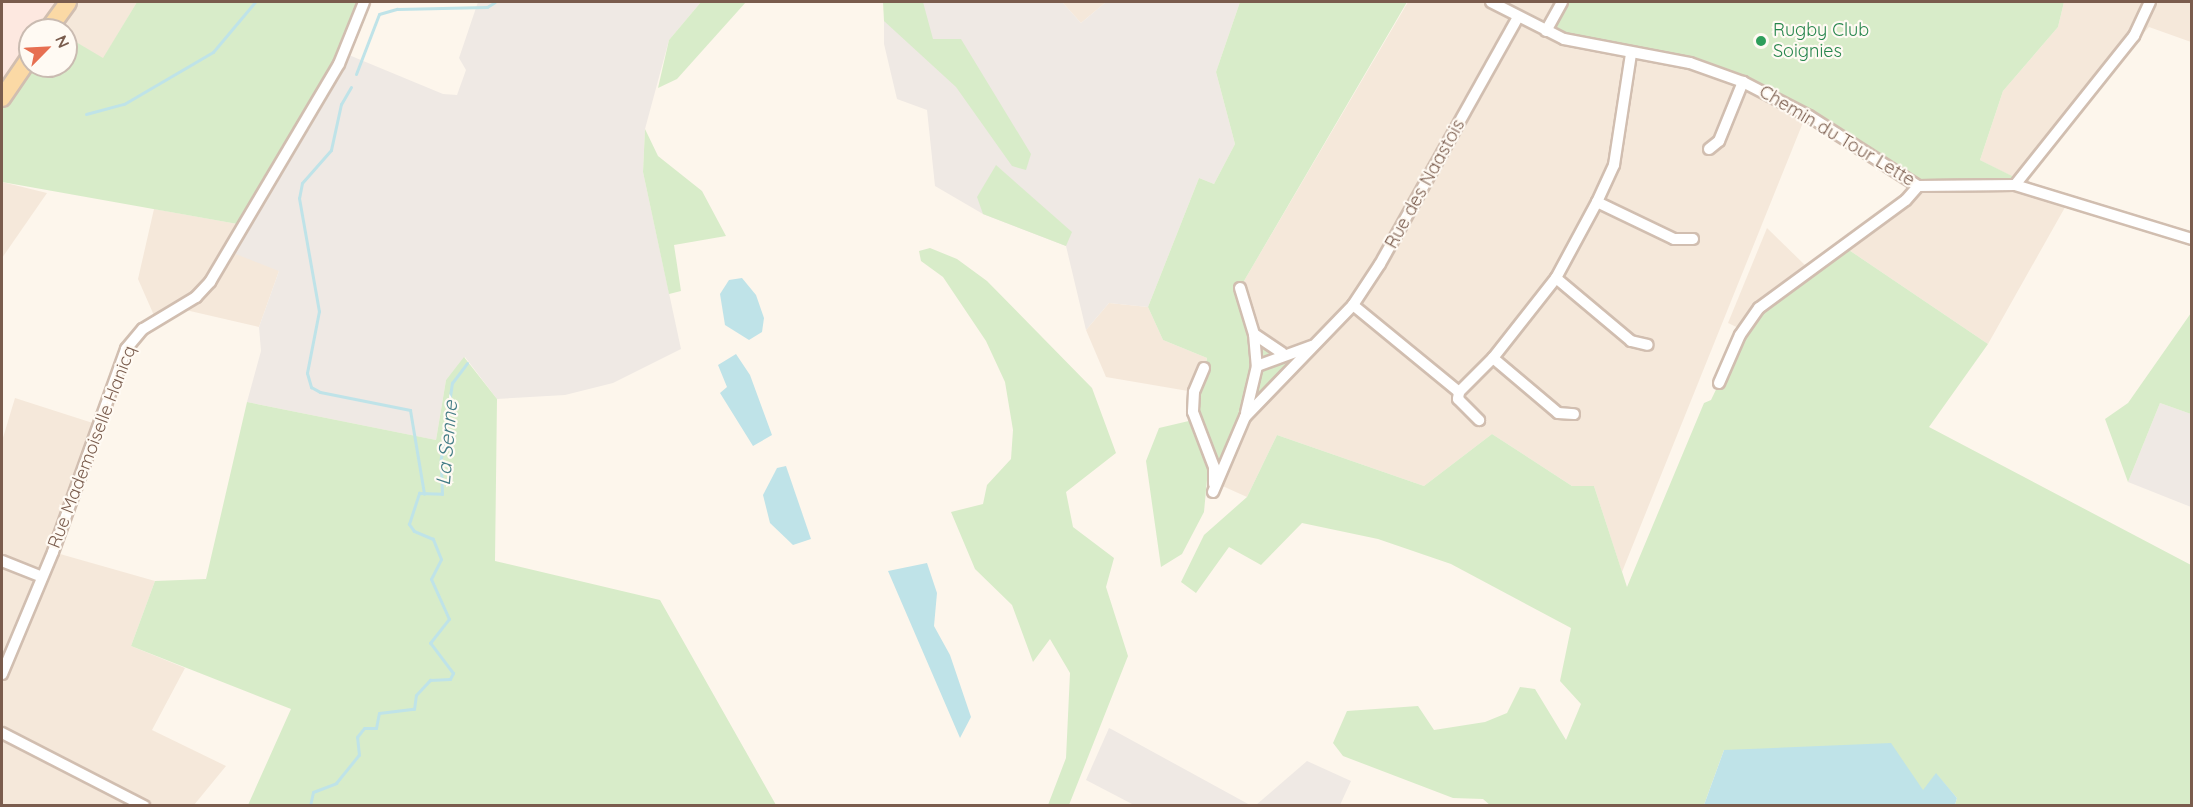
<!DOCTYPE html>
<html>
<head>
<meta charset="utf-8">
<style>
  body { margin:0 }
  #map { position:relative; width:2193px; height:807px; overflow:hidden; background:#fdf6ec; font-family:Quicksand,sans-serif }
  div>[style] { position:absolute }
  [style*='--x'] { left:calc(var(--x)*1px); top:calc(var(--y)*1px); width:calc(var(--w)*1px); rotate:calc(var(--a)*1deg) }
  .residential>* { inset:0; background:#f5e8da }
  .commercial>* { inset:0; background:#fde8e0 }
  .industrial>* { inset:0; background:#efe9e4 }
  .green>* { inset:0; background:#d8ecc9 }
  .water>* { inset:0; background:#bfe3e8 }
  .stream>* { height:3px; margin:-1.5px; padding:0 1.5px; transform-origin:1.5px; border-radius:1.5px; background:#bfe3e8 }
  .roads { filter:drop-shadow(2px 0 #d1beb0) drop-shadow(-2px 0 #d1beb0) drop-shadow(0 2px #d1beb0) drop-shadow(0 -2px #d1beb0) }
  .minor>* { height:10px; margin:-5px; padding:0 5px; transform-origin:5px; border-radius:5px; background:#fff }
  .primary>* { height:16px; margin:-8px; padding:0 8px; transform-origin:8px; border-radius:8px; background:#fbd9a5 }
  .dots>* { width:16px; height:16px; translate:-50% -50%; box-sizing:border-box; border:3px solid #fffaf3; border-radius:50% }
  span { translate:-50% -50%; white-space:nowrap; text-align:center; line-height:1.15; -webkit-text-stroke:4.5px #fffaf3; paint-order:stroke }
  .leisure-label { font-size:18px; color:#27864d }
  .left { translate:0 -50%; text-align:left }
  .street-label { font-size:18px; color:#7a5c4d }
  .water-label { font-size:20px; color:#437c86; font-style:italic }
  .frame { position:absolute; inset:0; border:3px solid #7a5c4d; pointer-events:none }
  .north { position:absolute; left:18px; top:18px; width:60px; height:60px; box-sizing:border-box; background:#fffaf3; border:2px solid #cabbb1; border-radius:50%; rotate:66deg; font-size:16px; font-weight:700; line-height:24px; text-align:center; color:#7a5c4d }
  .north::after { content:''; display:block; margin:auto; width:21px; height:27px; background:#e76f51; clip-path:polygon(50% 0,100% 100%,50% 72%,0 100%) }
</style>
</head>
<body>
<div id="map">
  <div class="residential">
    <div style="clip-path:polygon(68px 2px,137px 2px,103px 59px,66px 36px,66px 30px,56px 30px)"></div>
    <div style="clip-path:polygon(1062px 2px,1106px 2px,1081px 23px)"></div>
    <div style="clip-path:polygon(1408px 2px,1562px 2px,1798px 110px,1804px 120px,1622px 572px,1594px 486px,1572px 486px,1492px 434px,1424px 486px,1277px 435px,1247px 497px,1218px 484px,1248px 422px,1312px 350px,1282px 347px,1267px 339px,1256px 323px,1244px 281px)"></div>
    <div style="clip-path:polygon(2064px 2px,2191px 2px,2191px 42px,2149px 27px,2031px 166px,2028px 179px,2033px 186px,2068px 202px,1988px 344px,1843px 246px,1918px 186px,2015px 178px,1980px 160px,2003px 91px,2058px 27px)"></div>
    <div style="clip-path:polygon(2px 182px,47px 193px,2px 258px)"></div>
    <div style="clip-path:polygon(154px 209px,243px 225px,279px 271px,259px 327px,177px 308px,156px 320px,138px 279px)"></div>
    <div style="clip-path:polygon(1767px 228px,1810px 270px,1745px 331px,1728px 323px)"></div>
    <div style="clip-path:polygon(1109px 303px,1148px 307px,1163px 340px,1207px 358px,1194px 392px,1106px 377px,1086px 330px)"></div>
    <div style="clip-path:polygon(15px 398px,99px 425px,53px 552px,155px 581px,131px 646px,185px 668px,152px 730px,226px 766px,194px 805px,2px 806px,2px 441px)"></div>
  </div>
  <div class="commercial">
    <div style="clip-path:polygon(2px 2px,68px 2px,48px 30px,30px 30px,30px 57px,2px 98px)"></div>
  </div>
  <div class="industrial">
    <div style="clip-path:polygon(478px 2px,701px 2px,669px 40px,645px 129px,643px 172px,681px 349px,613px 383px,565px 395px,497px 399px,465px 357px,446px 380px,436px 440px,247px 402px,261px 351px,259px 327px,279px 271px,228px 251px,344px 53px,443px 94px,457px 95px,466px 70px,459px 58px)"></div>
    <div style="clip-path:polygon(884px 2px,1062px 2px,1081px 23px,1106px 2px,1240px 2px,1216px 72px,1235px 144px,1214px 184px,1199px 178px,1148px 307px,1109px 303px,1086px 330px,1066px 246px,983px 214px,935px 186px,927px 110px,897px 99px,884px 44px)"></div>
    <div style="clip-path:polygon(2160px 403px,2191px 414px,2191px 507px,2128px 482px)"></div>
    <div style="clip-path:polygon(1109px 728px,1113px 730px,1250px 805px,1134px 805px,1086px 780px)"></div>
    <div style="clip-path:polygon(1307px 761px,1351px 781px,1340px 805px,1256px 805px)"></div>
  </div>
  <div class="green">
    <div style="clip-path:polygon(137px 2px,364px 2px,344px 53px,243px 225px,2px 182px,2px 98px,30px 66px,66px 66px,66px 36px,103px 58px)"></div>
    <div style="clip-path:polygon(701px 2px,746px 2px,677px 79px,658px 88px,669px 40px)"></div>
    <div style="clip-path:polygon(883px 2px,923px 2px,933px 39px,961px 39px,1031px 154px,1026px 170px,1012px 166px,956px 87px,884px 21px)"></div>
    <div style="clip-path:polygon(1240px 2px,1407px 2px,1244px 281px,1256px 323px,1267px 339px,1282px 347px,1313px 350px,1248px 422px,1218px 484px,1208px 469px,1204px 512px,1182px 554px,1161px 567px,1146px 461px,1159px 428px,1193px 420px,1207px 358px,1163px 340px,1148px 307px,1199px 178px,1214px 184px,1235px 144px,1216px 72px)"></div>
    <div style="clip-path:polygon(1562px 2px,2064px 2px,2058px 27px,2003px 91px,1980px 160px,2016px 178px,1918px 186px,1809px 116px,1715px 71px,1546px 31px)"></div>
    <div style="clip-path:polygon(645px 129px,658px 156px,702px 191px,726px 236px,674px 245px,681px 291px,669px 294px,643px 172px)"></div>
    <div style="clip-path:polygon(996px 165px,1072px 232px,1066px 246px,983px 214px,977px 197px)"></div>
    <div style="clip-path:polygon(1843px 246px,1988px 344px,1929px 427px,2191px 565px,2191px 805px,1955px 805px,1957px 798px,1936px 774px,1924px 791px,1724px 750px,1704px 805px,1491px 806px,1483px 799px,1453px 798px,1343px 756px,1333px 743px,1347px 711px,1418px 706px,1434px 730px,1485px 722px,1507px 713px,1520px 687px,1535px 689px,1566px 740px,1581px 704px,1560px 681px,1571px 628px,1451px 564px,1378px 539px,1302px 523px,1261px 565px,1229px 547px,1196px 593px,1181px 582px,1204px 535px,1247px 497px,1277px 435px,1424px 486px,1492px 434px,1572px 486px,1594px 486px,1627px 587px,1704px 403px,1711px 400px,1750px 319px)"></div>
    <div style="clip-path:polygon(930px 248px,957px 259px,987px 281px,1092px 388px,1116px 453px,1066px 492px,1073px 527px,1114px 558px,1106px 587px,1128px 656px,1069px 805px,1048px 805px,1066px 758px,1070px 673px,1050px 639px,1033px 662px,1012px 605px,975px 569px,951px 512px,983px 504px,987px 485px,1011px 459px,1013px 430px,1005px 382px,986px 341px,943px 277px,921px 261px,919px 251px)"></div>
    <div style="clip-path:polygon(2191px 313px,2191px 414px,2160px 403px,2128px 482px,2105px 419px,2128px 403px)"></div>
    <div style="clip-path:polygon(464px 357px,497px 399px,495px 561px,660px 600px,776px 805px,248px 805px,291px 709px,131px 646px,155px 581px,206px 579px,247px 402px,436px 440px,446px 380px)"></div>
  </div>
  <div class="water">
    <div style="clip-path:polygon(742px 278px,756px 295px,764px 318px,762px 332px,749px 340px,725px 325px,720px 294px,729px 280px)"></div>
    <div style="clip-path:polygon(736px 354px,750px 375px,772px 435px,753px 446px,720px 393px,727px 387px,718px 365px)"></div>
    <div style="clip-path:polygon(786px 466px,811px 539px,793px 545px,770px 523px,763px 495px,777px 468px)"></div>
    <div style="clip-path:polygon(927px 563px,937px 593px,934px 626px,950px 655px,971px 717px,960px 738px,888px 571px)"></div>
    <div style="clip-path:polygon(1891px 743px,1923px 790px,1936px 773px,1957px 798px,1955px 805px,1704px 805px,1724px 750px)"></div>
  </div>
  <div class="stream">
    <div style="--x:356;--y:74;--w:64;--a:-69"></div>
    <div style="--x:379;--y:14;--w:19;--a:-16"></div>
    <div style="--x:397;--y:9;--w:90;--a:-1.3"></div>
    <div style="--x:487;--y:7;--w:9;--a:-32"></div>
    <div style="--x:351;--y:87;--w:20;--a:120"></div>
    <div style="--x:341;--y:104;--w:47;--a:102.3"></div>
    <div style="--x:331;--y:150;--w:44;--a:131.3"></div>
    <div style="--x:302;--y:183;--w:15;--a:101"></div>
    <div style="--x:299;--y:198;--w:115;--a:80"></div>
    <div style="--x:319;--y:311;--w:63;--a:101"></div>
    <div style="--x:307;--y:373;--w:15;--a:74"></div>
    <div style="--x:311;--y:387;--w:10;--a:29"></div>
    <div style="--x:320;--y:392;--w:92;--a:11.3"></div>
    <div style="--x:410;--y:410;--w:85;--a:80.5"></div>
    <div style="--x:86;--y:114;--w:39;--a:-15"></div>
    <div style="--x:124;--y:104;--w:103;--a:-30.3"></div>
    <div style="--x:213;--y:52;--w:65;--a:-50"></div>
    <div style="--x:310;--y:806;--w:14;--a:-78"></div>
    <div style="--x:313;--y:792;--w:25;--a:-21"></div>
    <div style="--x:336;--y:783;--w:36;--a:-51"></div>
    <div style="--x:359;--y:755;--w:18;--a:-96"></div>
    <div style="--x:357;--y:737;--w:11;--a:-52"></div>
    <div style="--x:364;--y:728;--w:12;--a:0"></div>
    <div style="--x:376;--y:728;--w:15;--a:-79"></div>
    <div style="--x:379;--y:713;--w:35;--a:-7"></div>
    <div style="--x:414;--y:709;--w:14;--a:-82"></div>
    <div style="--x:416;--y:695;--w:21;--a:-47"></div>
    <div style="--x:430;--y:680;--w:20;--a:-3"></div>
    <div style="--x:450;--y:679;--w:7;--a:-63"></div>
    <div style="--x:453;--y:673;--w:38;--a:-127"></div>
    <div style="--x:430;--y:643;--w:31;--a:-52"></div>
    <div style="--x:449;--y:619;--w:44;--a:-114.2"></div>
    <div style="--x:431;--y:579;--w:22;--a:-63"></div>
    <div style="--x:441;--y:559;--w:22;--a:-112"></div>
    <div style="--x:433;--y:539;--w:21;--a:-157"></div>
    <div style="--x:414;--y:531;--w:9;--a:-126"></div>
    <div style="--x:409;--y:524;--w:33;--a:-72"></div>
    <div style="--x:419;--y:493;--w:23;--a:2"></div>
    <div style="--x:442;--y:494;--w:36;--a:-92"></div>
    <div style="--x:441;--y:458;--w:76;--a:-81.7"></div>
    <div style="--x:452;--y:383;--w:25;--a:-53"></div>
  </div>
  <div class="roads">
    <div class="minor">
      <div style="--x:1491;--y:2;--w:82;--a:26.9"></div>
      <div style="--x:1564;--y:39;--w:128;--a:10.8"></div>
      <div style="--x:1690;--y:63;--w:56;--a:19.7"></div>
      <div style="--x:1743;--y:82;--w:74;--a:27.3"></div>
      <div style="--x:1809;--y:116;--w:130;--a:32.7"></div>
      <div style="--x:1918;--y:186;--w:97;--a:-0.6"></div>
      <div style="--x:2015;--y:185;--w:185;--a:17"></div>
      <div style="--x:1546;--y:31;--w:33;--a:-61"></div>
      <div style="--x:1709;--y:149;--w:13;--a:-39"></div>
      <div style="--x:1719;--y:141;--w:64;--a:-67.9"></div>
      <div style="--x:2015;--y:185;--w:191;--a:-51.4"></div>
      <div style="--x:2134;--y:36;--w:38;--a:-65"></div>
      <div style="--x:1597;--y:202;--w:85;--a:25.7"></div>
      <div style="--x:1674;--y:239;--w:19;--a:0"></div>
      <div style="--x:1556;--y:278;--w:98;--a:40"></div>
      <div style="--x:1631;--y:341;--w:17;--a:13"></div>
      <div style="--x:1240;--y:288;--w:48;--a:73.1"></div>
      <div style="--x:1254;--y:334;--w:32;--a:85"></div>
      <div style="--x:1257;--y:366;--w:48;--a:103.2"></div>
      <div style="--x:1353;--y:305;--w:137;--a:39.4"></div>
      <div style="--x:1459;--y:392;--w:48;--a:-45"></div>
      <div style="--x:1493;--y:358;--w:102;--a:-51.8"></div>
      <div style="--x:1556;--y:278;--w:86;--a:-61.7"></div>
      <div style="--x:1597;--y:202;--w:41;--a:-65.3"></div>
      <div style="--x:1614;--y:165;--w:112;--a:-81.3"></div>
      <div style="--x:1254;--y:334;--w:34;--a:34"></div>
      <div style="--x:1493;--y:358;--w:85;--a:40.2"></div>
      <div style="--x:1558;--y:413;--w:16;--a:4"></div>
      <div style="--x:1257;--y:366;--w:59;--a:-20"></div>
      <div style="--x:1204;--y:368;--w:26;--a:113"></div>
      <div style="--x:1194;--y:392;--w:20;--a:93"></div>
      <div style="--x:1193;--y:412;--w:59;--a:69.1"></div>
      <div style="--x:1214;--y:467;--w:17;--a:90"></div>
      <div style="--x:1719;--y:383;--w:52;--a:-66.4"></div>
      <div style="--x:1740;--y:335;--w:33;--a:-55"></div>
      <div style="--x:1759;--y:308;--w:182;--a:-36.3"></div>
      <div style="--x:1906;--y:200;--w:18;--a:-49"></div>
      <div style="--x:1459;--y:392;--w:7;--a:98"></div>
      <div style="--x:1458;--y:399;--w:30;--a:45"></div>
      <div style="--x:1213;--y:492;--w:82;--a:-66.9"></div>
      <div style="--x:1245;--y:417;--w:156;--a:-46"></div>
      <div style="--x:1353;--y:305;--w:49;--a:-56.6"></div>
      <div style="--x:1380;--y:264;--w:283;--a:-60.8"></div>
      <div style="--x:2;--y:561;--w:43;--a:21.8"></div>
      <div style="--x:2;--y:674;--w:132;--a:-67.3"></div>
      <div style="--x:53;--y:552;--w:216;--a:-70.2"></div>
      <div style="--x:126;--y:349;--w:26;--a:-50"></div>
      <div style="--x:143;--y:329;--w:62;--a:-31.1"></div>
      <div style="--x:196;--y:297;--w:21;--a:-47"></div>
      <div style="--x:210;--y:282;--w:253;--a:-59.4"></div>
      <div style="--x:339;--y:64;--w:67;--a:-68"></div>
      <div style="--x:2;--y:733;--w:160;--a:27.2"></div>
    </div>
    <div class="primary">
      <div style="--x:48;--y:30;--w:34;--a:-54"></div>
      <div style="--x:2;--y:98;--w:50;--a:-55.7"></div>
    </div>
  </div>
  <div class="dots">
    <div style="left:1761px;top:41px;background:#2e9e5b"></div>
  </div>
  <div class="leisure-label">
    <span class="left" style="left:1773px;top:41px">Rugby Club<br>Soignies</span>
  </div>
  <div class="street-label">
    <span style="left:1837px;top:136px;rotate:31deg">Chemin du Tour Lette</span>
    <span style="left:1425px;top:184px;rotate:-61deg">Rue des Naastois</span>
    <span style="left:92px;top:447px;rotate:-69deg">Rue Mademoiselle Hanicq</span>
  </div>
  <div class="water-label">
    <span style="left:446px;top:443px;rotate:-85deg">La Senne</span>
  </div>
  <div class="frame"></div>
  <div class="north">N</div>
</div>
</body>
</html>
